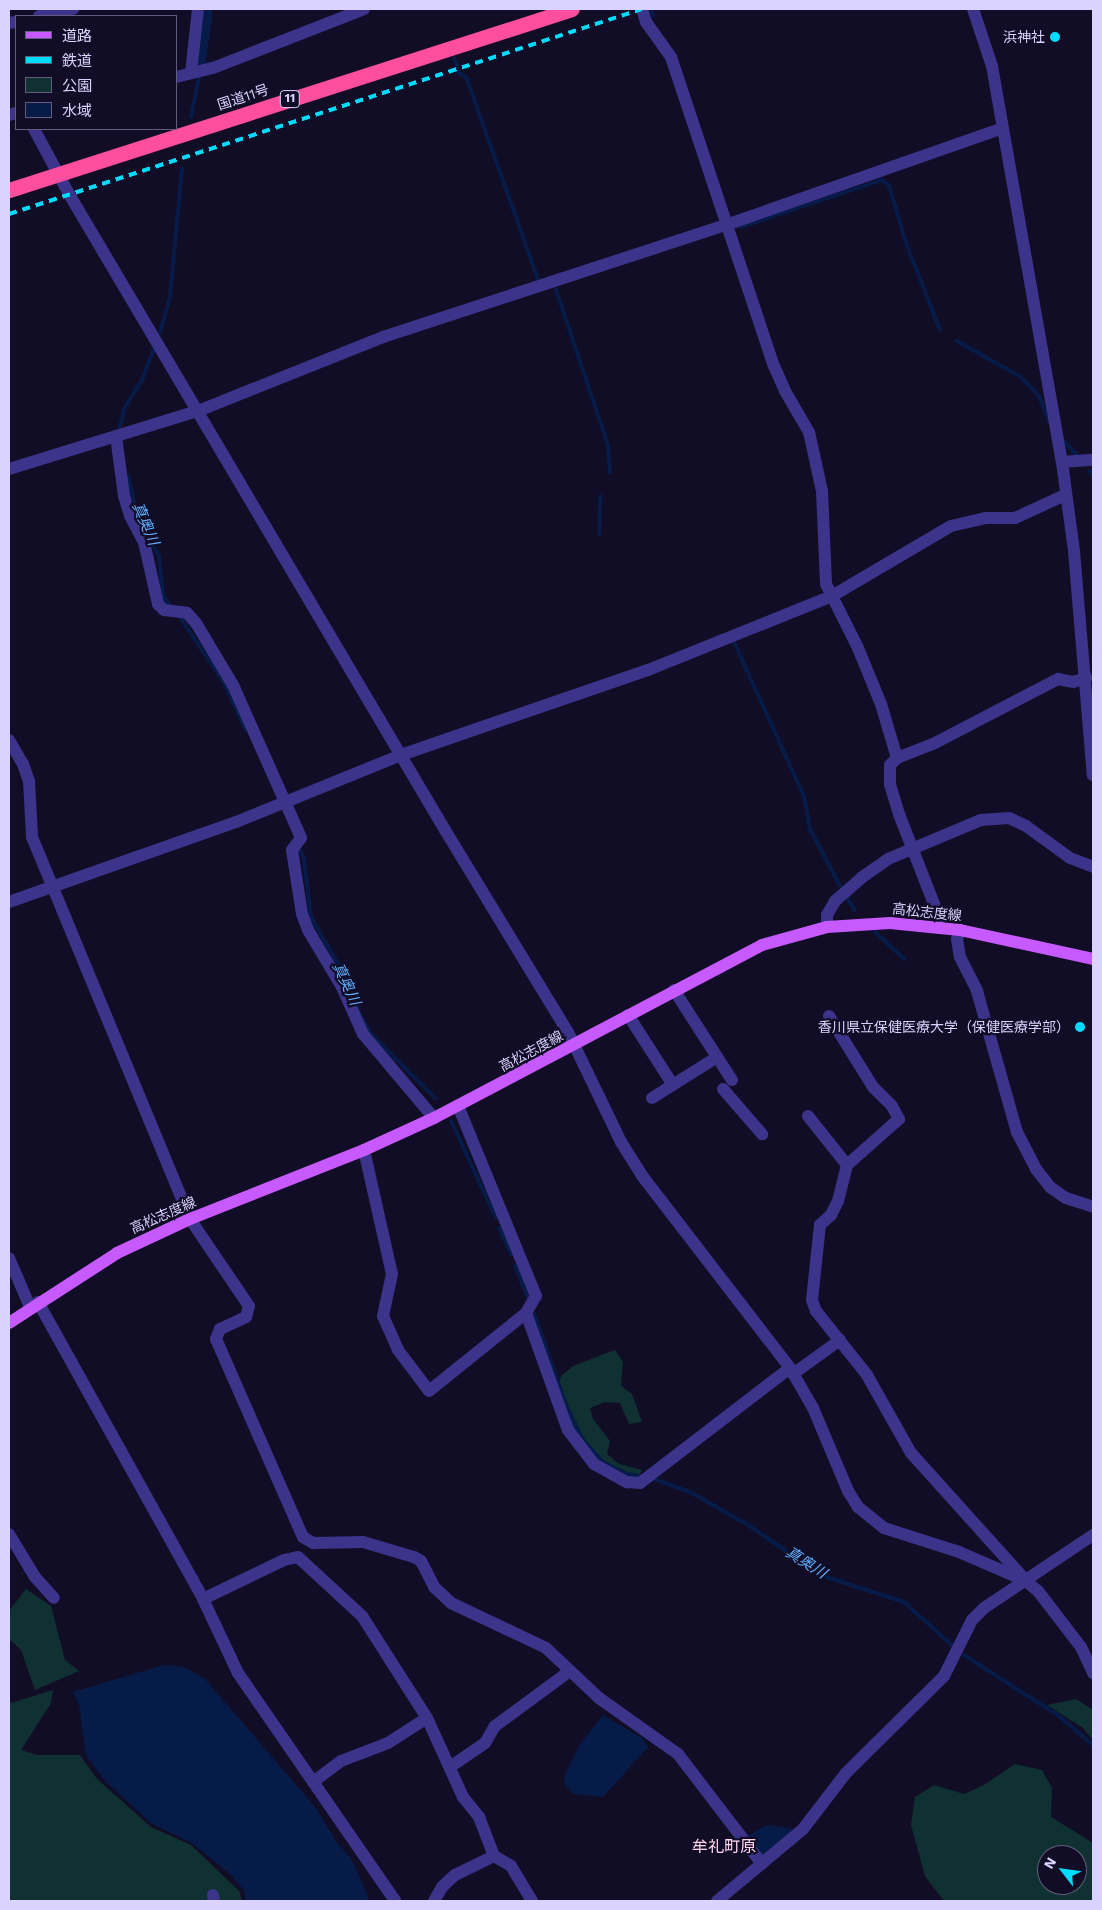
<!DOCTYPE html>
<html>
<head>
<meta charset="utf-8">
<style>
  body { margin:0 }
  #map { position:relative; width:1102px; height:1910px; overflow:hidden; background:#120d27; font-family:"Work Sans","Noto Sans JP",sans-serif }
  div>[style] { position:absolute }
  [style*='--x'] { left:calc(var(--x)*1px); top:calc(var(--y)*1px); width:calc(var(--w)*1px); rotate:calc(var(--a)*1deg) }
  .green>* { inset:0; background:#103131 }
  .water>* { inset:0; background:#061b47 }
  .stream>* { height:4px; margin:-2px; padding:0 2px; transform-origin:2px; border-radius:2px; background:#061b47 }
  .minor>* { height:12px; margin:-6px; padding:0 6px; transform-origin:6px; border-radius:6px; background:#3b348a }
  .major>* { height:12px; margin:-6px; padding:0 6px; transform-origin:6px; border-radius:6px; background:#c75aff }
  .highway>* { height:15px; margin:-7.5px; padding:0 7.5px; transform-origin:7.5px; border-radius:7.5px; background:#ff4e9d }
  .rail>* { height:4px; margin-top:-2px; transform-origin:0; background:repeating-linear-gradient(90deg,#00dcfe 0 8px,transparent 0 14px) }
  .dots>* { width:14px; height:14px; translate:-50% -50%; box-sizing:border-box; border:2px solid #120d27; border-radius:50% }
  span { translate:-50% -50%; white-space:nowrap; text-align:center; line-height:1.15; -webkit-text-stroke:4.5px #120d27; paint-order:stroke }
  .shield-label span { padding:1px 4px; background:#120d27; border:1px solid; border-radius:4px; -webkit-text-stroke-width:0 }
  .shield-label { font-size:12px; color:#dad3ff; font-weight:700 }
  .poi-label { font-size:14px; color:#dad3ff }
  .right { translate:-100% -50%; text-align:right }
  .street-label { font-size:14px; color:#dad3ff }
  .water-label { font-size:15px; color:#61b0ff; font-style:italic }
  .quarter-label { font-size:16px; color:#ffd5ee }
  .frame { position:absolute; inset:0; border:10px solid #dad3ff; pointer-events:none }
  .legend { position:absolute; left:15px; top:15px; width:162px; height:115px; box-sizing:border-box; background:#120d27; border:1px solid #625c7d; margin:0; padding:6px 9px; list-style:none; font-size:15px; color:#dad3ff }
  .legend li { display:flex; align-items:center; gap:10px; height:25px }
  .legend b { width:25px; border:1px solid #625c7d }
  .north { position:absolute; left:1037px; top:1845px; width:50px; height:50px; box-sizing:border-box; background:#120d27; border:1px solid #625c7d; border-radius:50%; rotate:300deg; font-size:14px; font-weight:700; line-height:20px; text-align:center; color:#dad3ff }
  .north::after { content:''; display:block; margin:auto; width:18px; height:22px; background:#00dcfe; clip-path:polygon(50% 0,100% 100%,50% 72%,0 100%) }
</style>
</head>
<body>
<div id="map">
  <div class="green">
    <div style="clip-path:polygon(615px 1350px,623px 1362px,621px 1386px,632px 1394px,642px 1422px,629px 1424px,620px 1403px,605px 1402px,590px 1408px,593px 1419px,610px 1441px,607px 1454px,619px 1464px,642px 1470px,638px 1479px,623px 1476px,595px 1460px,571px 1429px,558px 1391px,561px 1376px,573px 1366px)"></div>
    <div style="clip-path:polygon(26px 1589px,51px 1606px,65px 1660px,79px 1671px,35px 1690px,21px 1650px,9px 1639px,9px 1611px)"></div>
    <div style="clip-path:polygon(53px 1690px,51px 1703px,21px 1750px,37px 1755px,80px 1755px,97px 1779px,151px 1827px,191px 1845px,239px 1891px,242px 1901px,9px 1901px,9px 1697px,11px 1703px)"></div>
    <div style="clip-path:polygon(1076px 1699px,1093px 1710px,1093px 1740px,1083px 1728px,1047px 1705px)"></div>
    <div style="clip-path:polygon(evenodd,1015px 1764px,1042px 1770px,1052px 1788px,1051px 1817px,1093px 1843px,1093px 1901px,944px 1901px,925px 1876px,911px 1825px,915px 1797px,934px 1785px,964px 1794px,984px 1785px,1015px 1764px,1047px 1855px,1077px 1855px,1077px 1885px,1047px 1885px,1047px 1855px)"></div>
  </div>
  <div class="water">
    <div style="clip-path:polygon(202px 9px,212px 9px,212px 19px,205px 67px,196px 69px)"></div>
    <div style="clip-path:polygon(164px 1665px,184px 1667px,205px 1679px,315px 1807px,338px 1844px,351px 1858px,370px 1901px,246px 1901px,244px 1890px,230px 1874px,192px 1843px,152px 1824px,105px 1781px,86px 1755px,79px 1704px,72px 1692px)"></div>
    <div style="clip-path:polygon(603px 1715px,642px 1738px,648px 1747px,603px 1797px,574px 1794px,564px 1784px,565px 1774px,580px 1744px)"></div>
    <div style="clip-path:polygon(766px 1825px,793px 1829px,768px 1855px,761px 1855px,748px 1836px)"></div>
  </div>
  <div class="stream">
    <div style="--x:652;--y:9;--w:7;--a:82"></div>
    <div style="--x:454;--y:58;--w:16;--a:72"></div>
    <div style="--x:459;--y:73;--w:8;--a:30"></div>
    <div style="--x:466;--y:77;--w:214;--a:70.4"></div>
    <div style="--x:191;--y:117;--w:41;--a:-78.7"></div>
    <div style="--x:741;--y:227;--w:149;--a:-18.4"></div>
    <div style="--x:882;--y:180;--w:9;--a:36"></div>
    <div style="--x:889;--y:185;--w:60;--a:73.7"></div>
    <div style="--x:906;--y:243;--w:93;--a:68.7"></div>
    <div style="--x:556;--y:290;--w:163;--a:71.5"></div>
    <div style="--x:608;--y:445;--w:28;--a:86"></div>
    <div style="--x:160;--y:332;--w:37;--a:-74"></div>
    <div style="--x:170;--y:296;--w:128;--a:-84.6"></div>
    <div style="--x:957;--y:341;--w:73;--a:29.4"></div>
    <div style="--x:1021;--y:377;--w:26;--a:47"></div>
    <div style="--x:1039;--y:396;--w:28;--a:69"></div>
    <div style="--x:120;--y:427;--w:18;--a:-77"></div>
    <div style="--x:124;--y:409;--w:34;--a:-58"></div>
    <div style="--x:142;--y:380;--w:31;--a:-69"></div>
    <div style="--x:1064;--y:441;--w:19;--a:47"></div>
    <div style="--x:1090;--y:471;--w:4;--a:45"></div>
    <div style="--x:128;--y:476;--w:37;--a:77"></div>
    <div style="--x:136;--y:512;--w:50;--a:62.4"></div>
    <div style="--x:159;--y:556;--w:39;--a:84"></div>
    <div style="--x:163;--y:595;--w:14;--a:56"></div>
    <div style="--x:599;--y:534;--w:38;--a:-88"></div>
    <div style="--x:179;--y:616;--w:81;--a:56.1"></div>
    <div style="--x:224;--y:683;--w:52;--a:64.9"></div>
    <div style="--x:734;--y:642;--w:169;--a:65.6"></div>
    <div style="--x:804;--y:796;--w:34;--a:80"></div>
    <div style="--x:810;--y:829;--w:64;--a:62.2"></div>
    <div style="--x:299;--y:847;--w:13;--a:67"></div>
    <div style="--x:304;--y:859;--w:58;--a:83.1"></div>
    <div style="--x:311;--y:917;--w:84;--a:60.1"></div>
    <div style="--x:353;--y:990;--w:24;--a:75"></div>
    <div style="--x:359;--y:1013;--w:24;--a:60"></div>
    <div style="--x:371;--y:1034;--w:91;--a:45"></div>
    <div style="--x:846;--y:896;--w:17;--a:59"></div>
    <div style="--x:875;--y:932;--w:40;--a:43"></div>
    <div style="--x:451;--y:1121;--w:107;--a:65.1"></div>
    <div style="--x:499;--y:1228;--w:29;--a:65"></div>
    <div style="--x:515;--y:1266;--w:38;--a:68"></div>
    <div style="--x:534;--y:1314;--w:96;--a:70.6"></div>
    <div style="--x:566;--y:1405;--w:39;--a:64"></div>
    <div style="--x:583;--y:1440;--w:30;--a:48"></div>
    <div style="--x:603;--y:1462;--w:27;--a:27"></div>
    <div style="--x:627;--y:1474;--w:14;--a:8"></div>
    <div style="--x:654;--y:1479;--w:38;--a:20"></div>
    <div style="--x:690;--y:1492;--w:67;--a:29.6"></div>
    <div style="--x:748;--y:1525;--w:91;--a:34.2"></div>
    <div style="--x:823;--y:1576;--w:85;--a:17.8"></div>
    <div style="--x:904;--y:1602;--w:69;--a:42"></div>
    <div style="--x:964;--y:1655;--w:113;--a:32.7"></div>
    <div style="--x:1059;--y:1716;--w:45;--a:40.5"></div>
  </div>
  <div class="minor">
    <div style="--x:642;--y:9;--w:14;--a:73"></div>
    <div style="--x:646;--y:22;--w:43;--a:54.5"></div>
    <div style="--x:671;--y:57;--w:326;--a:71.6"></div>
    <div style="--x:774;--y:366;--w:27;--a:66"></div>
    <div style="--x:785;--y:391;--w:48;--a:59.7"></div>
    <div style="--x:809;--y:432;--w:60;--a:77.6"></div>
    <div style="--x:822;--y:491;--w:93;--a:87.5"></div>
    <div style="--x:826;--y:584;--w:72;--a:63.4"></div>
    <div style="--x:858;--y:648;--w:61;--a:67.7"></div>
    <div style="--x:881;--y:704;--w:56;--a:73.5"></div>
    <div style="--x:973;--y:9;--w:60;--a:71.6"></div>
    <div style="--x:992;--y:66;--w:402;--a:80"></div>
    <div style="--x:1062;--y:462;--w:90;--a:82.3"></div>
    <div style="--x:1074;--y:551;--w:225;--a:85.2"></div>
    <div style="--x:39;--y:16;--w:35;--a:-12"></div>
    <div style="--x:9;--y:23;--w:7;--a:-8"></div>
    <div style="--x:191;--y:73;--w:64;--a:-83.8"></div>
    <div style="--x:176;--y:77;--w:38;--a:-14"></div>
    <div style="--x:213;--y:68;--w:162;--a:-21.3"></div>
    <div style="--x:9;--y:115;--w:7;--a:-16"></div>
    <div style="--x:34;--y:129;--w:74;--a:61.7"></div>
    <div style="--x:69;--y:194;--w:739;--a:59.41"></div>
    <div style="--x:445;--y:830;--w:237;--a:58.7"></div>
    <div style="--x:568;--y:1032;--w:122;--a:64.3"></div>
    <div style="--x:621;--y:1142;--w:41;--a:57.8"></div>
    <div style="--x:643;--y:1177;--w:241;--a:52.4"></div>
    <div style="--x:790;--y:1368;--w:46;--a:60.1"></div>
    <div style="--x:813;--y:1408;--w:90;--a:67.1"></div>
    <div style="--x:848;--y:1491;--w:19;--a:58"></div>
    <div style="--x:858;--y:1507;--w:33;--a:39"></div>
    <div style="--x:884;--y:1528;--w:79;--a:17.7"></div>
    <div style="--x:959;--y:1552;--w:73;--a:23.4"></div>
    <div style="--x:1026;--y:1581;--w:16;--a:40"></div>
    <div style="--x:1038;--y:1591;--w:71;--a:52.5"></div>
    <div style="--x:1081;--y:1647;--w:29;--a:65"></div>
    <div style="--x:116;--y:436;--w:61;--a:82.4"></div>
    <div style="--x:124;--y:496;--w:21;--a:73"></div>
    <div style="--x:130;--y:516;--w:30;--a:62"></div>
    <div style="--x:144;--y:542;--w:64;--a:77.3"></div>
    <div style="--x:158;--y:604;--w:8;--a:45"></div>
    <div style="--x:164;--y:610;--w:23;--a:7"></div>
    <div style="--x:187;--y:613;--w:13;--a:48"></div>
    <div style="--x:196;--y:623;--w:72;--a:59.2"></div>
    <div style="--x:233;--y:685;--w:167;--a:66"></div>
    <div style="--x:301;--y:838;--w:15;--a:127"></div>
    <div style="--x:292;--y:850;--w:65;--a:81.1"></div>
    <div style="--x:302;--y:914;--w:17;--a:69"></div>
    <div style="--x:308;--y:930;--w:66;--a:59.2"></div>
    <div style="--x:342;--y:987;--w:51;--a:65.9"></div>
    <div style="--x:363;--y:1034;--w:110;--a:49.8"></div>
    <div style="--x:1062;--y:462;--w:31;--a:-4"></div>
    <div style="--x:9;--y:469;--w:198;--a:-17.1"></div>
    <div style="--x:198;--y:411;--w:199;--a:-21.8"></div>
    <div style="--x:383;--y:337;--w:364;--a:-18.1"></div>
    <div style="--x:729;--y:224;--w:290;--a:-19.3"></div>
    <div style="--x:9;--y:740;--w:28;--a:60"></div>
    <div style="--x:23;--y:764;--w:18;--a:71"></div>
    <div style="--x:29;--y:781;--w:56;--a:86.9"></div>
    <div style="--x:32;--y:837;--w:413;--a:67.5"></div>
    <div style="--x:190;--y:1219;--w:105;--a:55.9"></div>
    <div style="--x:249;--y:1306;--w:11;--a:105"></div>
    <div style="--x:246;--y:1317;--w:29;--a:155"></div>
    <div style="--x:220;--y:1329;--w:11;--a:112"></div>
    <div style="--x:216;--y:1339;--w:216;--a:66.3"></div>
    <div style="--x:303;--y:1537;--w:12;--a:31"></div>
    <div style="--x:313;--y:1543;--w:50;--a:-1.1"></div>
    <div style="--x:363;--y:1542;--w:53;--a:16.4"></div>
    <div style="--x:414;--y:1557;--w:8;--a:30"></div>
    <div style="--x:421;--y:1561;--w:29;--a:63"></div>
    <div style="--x:434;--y:1587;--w:23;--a:43"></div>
    <div style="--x:451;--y:1603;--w:105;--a:25.3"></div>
    <div style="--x:546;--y:1648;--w:73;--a:43.3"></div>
    <div style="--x:599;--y:1698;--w:97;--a:35.3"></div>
    <div style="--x:678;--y:1754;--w:138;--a:52.6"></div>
    <div style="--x:9;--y:902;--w:241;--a:-19.4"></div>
    <div style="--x:236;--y:822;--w:178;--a:-22.1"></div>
    <div style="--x:401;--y:755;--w:261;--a:-19"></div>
    <div style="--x:648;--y:670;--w:198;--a:-21.9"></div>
    <div style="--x:832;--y:596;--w:138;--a:-30.5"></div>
    <div style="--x:951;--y:526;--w:35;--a:-13"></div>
    <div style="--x:985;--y:518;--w:30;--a:0"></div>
    <div style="--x:1015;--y:518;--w:55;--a:-24.7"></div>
    <div style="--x:827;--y:927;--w:12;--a:-90"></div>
    <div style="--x:827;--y:915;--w:16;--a:-60"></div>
    <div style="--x:835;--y:901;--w:35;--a:-41"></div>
    <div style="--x:861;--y:878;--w:33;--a:-35"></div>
    <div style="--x:888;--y:859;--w:101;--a:-22.8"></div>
    <div style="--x:981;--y:820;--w:28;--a:-4"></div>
    <div style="--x:1009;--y:818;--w:19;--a:25"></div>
    <div style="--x:1026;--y:826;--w:54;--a:36"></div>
    <div style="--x:1070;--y:858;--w:25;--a:21"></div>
    <div style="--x:943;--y:927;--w:121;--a:-111.3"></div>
    <div style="--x:899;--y:814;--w:31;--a:-107"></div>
    <div style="--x:890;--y:784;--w:19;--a:-90"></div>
    <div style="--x:890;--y:765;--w:10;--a:-45"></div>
    <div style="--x:897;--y:758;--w:41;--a:-21.5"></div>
    <div style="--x:935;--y:743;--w:139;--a:-27.5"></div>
    <div style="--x:1058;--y:679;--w:15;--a:11"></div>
    <div style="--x:1073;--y:682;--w:14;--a:-17"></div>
    <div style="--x:960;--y:930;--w:9;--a:108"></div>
    <div style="--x:957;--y:939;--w:18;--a:81"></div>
    <div style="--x:960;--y:957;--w:38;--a:63"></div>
    <div style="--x:977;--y:991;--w:147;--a:74.2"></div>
    <div style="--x:1017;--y:1132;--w:42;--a:62.8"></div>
    <div style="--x:1036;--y:1169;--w:23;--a:52"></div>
    <div style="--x:1050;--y:1187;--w:19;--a:35"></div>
    <div style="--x:1066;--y:1198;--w:28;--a:18"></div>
    <div style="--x:674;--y:990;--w:107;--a:57.2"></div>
    <div style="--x:628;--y:1015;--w:83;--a:57.3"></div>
    <div style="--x:829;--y:1016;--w:84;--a:58.2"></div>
    <div style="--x:873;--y:1087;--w:27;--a:45"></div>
    <div style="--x:892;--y:1106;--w:15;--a:62"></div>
    <div style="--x:899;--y:1119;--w:69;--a:138.5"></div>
    <div style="--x:847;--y:1165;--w:37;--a:104"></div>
    <div style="--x:838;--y:1201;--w:16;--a:117"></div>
    <div style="--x:831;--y:1215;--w:15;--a:138"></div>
    <div style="--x:820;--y:1225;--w:75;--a:96.1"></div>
    <div style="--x:812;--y:1300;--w:12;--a:70"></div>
    <div style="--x:816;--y:1311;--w:82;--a:51.4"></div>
    <div style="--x:867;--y:1375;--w:90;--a:60.6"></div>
    <div style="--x:911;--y:1453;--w:164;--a:48"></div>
    <div style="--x:723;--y:1089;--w:60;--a:49.1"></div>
    <div style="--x:652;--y:1098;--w:77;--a:-32.2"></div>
    <div style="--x:808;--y:1116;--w:63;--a:51.5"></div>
    <div style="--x:364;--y:1150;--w:127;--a:77.3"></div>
    <div style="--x:392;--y:1274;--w:43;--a:102.1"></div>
    <div style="--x:383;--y:1316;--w:37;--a:66"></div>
    <div style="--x:398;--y:1350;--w:51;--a:52.9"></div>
    <div style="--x:429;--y:1391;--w:124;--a:-38.8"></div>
    <div style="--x:526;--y:1313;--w:20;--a:-60"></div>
    <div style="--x:536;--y:1296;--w:205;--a:-112.3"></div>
    <div style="--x:9;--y:1258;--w:53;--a:66.8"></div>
    <div style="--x:38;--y:1302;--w:340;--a:60.9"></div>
    <div style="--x:203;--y:1599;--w:82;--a:64.7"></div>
    <div style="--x:238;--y:1673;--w:277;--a:55.4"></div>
    <div style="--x:526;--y:1313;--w:124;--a:70.3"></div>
    <div style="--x:568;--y:1430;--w:43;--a:52.6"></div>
    <div style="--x:594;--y:1464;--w:38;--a:29"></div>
    <div style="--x:627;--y:1482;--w:13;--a:4"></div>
    <div style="--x:640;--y:1483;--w:189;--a:-37.5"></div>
    <div style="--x:793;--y:1374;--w:58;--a:-35.9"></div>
    <div style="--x:9;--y:1534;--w:50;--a:58.8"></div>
    <div style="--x:35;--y:1577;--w:28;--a:48"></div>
    <div style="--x:203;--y:1599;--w:90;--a:-25.7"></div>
    <div style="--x:284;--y:1560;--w:14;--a:-12"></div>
    <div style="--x:298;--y:1557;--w:87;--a:42.7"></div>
    <div style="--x:362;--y:1616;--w:121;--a:57.5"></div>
    <div style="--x:450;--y:1767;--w:42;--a:-34.4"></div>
    <div style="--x:485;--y:1743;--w:20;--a:-60"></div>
    <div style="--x:495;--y:1726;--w:93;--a:-36.3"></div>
    <div style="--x:313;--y:1782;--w:35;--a:-37"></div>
    <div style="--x:341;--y:1761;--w:50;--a:-21"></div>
    <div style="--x:388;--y:1743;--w:46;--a:-32.7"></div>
    <div style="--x:427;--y:1718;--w:87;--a:65.5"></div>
    <div style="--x:463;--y:1797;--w:26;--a:51"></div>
    <div style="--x:479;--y:1817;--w:42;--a:69"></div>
    <div style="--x:213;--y:1895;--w:6;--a:81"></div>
    <div style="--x:434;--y:1901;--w:16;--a:-60"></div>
    <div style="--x:442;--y:1887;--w:18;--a:-43"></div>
    <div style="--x:455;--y:1875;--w:43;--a:-26"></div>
    <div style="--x:494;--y:1856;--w:20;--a:30"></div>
    <div style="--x:511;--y:1866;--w:41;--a:59"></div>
    <div style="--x:717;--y:1901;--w:112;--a:-39.9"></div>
    <div style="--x:803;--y:1829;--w:71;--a:-52.5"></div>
    <div style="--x:846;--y:1773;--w:138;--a:-44.7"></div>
    <div style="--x:944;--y:1676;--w:63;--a:-63.4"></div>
    <div style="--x:972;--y:1620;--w:17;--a:-45"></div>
    <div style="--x:984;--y:1608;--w:131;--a:-33.8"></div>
  </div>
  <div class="major">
    <div style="--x:9;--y:1323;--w:129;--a:-32.9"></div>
    <div style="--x:117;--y:1253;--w:81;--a:-25"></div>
    <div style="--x:190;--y:1219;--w:187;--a:-21.6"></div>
    <div style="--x:364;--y:1150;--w:77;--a:-24.6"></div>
    <div style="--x:434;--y:1118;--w:371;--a:-27.8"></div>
    <div style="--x:762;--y:945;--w:67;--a:-15.5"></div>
    <div style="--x:827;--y:927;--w:63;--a:-3.6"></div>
    <div style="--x:890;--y:923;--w:70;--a:5.7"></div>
    <div style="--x:960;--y:930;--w:136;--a:12.3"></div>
  </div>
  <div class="highway">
    <div style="--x:9;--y:190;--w:591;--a:-17.82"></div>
  </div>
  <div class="rail">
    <div style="--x:9;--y:214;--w:665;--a:-17.94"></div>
  </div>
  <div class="dots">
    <div style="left:1055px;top:37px;background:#00dcfe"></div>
    <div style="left:1080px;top:1027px;background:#00dcfe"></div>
  </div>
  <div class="shield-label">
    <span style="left:290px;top:99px">11</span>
  </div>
  <div class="poi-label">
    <span class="right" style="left:1045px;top:37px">浜神社</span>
    <span class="right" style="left:1070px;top:1027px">香川県立保健医療大学（保健医療学部）</span>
  </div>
  <div class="street-label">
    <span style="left:243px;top:97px;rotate:-18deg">国道11号</span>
    <span style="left:927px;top:912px;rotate:6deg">高松志度線</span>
    <span style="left:531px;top:1051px;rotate:-28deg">高松志度線</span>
    <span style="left:163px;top:1215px;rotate:-24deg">高松志度線</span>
  </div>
  <div class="water-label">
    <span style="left:145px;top:524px;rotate:67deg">真奥川</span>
    <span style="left:346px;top:984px;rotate:65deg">真奥川</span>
    <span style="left:806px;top:1563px;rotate:32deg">真奥川</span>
  </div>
  <div class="quarter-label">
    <span style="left:724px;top:1847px">牟礼町原</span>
  </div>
  <div class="frame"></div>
  <ul class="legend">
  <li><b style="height:6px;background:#c75aff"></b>道路</li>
  <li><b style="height:6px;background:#00dcfe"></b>鉄道</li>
  <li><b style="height:14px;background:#103131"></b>公園</li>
  <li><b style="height:14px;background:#061b47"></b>水域</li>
  </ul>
  <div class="north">N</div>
</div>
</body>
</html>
